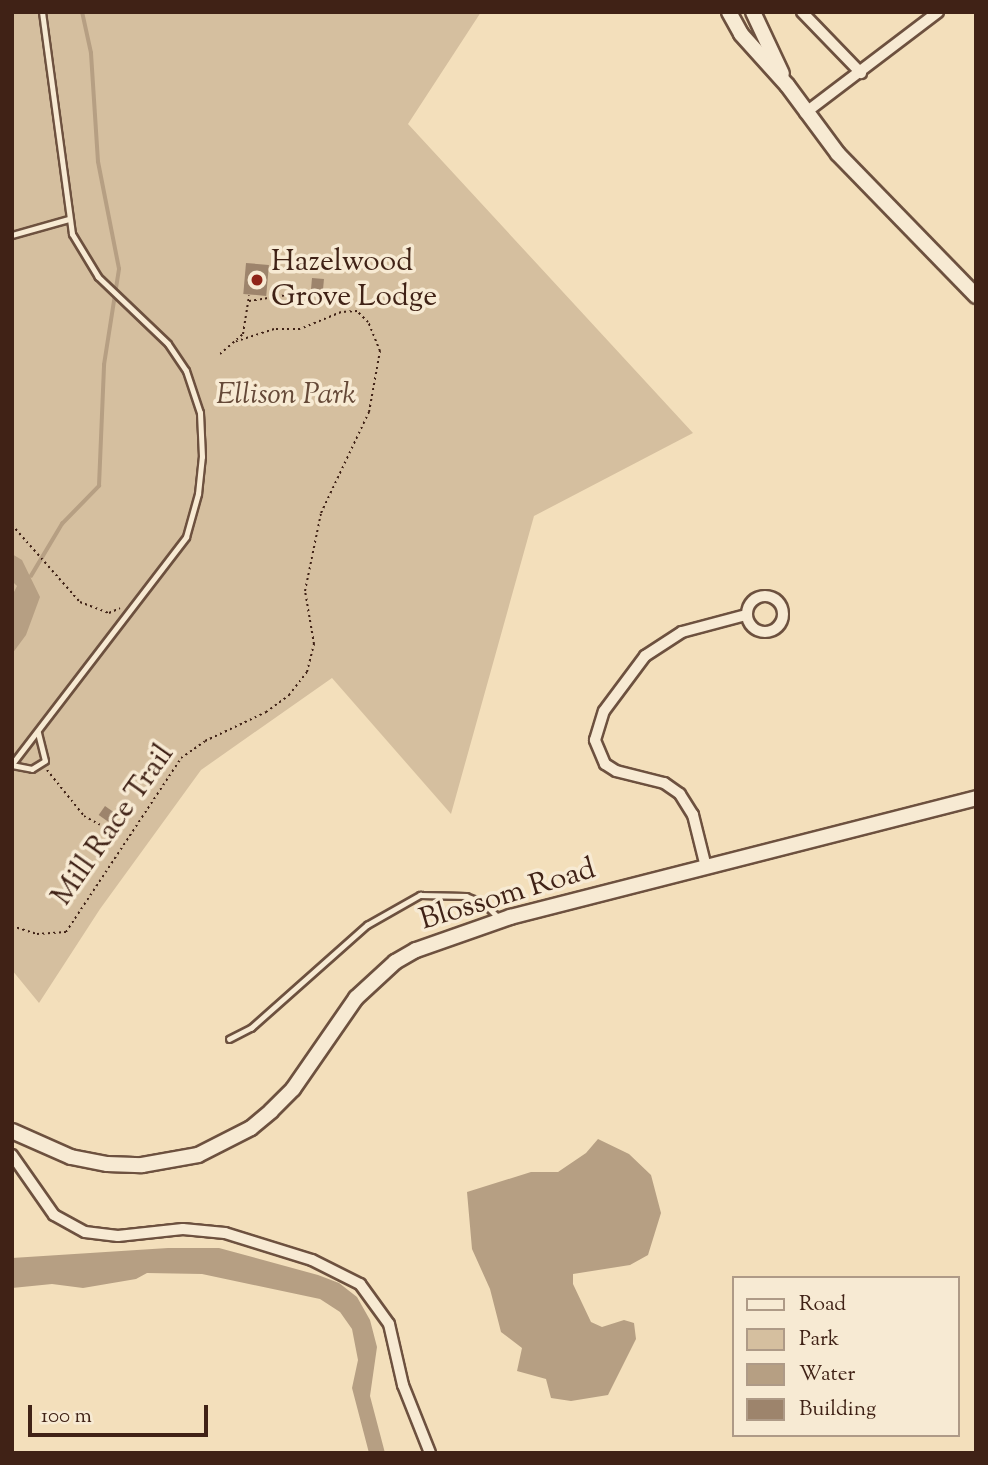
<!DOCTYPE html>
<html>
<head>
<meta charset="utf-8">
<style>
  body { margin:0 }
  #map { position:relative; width:988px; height:1465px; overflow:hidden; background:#f3dfbb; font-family:"Sorts Mill Goudy",serif }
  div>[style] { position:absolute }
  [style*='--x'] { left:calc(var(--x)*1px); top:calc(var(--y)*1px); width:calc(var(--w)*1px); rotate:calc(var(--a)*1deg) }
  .green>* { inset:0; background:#d5bf9f }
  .water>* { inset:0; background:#b69f83 }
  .stream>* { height:3.5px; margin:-1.75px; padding:0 1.75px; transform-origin:1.75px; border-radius:1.75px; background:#b69f83 }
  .building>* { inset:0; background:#9d846c; transform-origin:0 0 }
  .path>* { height:2px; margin-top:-1px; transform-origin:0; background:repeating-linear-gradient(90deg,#402216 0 2px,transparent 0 5.5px) }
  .roads { filter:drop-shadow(2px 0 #6d513f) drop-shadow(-2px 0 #6d513f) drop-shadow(0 2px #6d513f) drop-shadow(0 -2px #6d513f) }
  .lane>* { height:4.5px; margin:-2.25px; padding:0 2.25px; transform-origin:2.25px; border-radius:2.25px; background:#f7ead3 }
  .street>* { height:10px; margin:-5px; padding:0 5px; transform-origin:5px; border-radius:5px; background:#f7ead3 }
  .street>.ring { margin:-5px; padding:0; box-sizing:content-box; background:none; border:10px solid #f7ead3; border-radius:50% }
  .secondary>* { height:14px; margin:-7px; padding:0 7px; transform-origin:7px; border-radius:7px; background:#f7ead3 }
  .dots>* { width:19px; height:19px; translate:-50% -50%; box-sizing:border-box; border:4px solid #f7ead3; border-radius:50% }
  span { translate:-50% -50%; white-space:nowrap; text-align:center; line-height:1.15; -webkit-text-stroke:7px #f7ead3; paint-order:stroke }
  .poi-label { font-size:30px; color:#402216 }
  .left { translate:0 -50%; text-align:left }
  .park-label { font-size:30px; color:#654938; font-style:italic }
  .street-label { font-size:30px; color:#402216 }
  .frame { position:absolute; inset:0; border:14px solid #402216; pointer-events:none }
  .legend { position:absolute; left:732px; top:1276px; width:228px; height:161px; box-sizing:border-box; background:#f7ead3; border:2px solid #ae9a87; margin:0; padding:9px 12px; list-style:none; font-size:21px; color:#402216 }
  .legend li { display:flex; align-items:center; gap:14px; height:35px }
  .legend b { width:35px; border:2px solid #ae9a87 }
  .scale { position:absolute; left:28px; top:1405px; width:180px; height:32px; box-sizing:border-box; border:4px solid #402216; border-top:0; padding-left:9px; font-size:21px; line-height:24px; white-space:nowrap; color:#402216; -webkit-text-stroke:5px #f7ead3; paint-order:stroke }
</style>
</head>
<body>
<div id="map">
  <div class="green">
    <div style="clip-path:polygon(12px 12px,481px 12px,408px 124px,693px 433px,534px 516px,451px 814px,332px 678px,201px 770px,100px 909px,39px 1003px,12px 970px)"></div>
  </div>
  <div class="water">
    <div style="clip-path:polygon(12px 554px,22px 560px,40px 597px,26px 635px,12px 654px,12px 596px,17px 586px,12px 581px)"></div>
    <div style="clip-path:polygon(598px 1139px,629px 1154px,651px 1175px,661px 1213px,648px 1255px,630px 1265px,573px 1274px,573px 1284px,591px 1322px,602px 1327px,624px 1320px,634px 1323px,636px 1339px,608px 1395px,571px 1401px,551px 1398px,546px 1379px,517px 1371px,522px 1348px,501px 1332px,490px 1289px,472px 1249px,467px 1192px,531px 1172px,558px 1172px,586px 1153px)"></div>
    <div style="clip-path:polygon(168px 1248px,219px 1248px,318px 1275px,339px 1283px,357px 1297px,370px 1320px,377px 1347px,370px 1396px,385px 1453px,369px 1453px,352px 1388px,358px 1360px,352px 1329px,340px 1312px,320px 1299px,202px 1274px,147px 1273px,136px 1279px,83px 1288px,52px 1284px,12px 1288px,12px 1258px)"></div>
  </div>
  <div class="stream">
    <div style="--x:31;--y:576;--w:61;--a:-59.2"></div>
    <div style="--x:62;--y:524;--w:53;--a:-45.8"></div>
    <div style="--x:99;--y:486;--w:121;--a:-87.6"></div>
    <div style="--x:104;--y:365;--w:97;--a:-81.1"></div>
    <div style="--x:119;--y:269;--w:109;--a:-101.1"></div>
    <div style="--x:98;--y:162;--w:109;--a:-93.7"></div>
    <div style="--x:91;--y:53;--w:42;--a:-102.4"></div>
  </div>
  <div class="building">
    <div style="left:246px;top:263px;width:23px;height:31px;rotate:5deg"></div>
    <div style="left:312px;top:278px;width:12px;height:13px;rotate:5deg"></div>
    <div style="left:105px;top:806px;width:16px;height:11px;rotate:35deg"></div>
  </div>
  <div class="path">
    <div style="--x:249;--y:301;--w:64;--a:-9"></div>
    <div style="--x:220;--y:354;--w:30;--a:-41"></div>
    <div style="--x:243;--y:334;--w:39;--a:-81"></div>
    <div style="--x:12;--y:525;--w:103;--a:48.6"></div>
    <div style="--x:80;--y:602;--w:31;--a:21"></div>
    <div style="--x:109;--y:613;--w:12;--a:-24"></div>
    <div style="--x:47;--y:770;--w:59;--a:51.2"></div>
    <div style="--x:84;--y:816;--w:18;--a:29"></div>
    <div style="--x:12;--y:926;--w:26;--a:18"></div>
    <div style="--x:37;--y:934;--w:29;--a:-4"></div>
    <div style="--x:66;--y:932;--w:209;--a:-56.5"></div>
    <div style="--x:181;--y:758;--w:29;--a:-35"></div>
    <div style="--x:205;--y:741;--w:68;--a:-25.4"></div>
    <div style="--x:266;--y:712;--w:29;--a:-36"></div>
    <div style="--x:289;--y:695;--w:29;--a:-52"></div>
    <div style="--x:307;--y:672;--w:29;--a:-76"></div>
    <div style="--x:314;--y:644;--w:54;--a:-99.6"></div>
    <div style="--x:305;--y:591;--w:80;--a:-78.4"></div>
    <div style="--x:321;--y:513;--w:112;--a:-64.6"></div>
    <div style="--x:369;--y:412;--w:62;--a:-79.8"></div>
    <div style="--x:380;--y:351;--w:31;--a:-112"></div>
    <div style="--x:368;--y:322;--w:16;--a:-135"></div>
    <div style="--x:357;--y:311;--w:16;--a:176"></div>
    <div style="--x:341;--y:312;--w:44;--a:157.5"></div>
    <div style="--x:300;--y:329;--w:26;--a:180"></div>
    <div style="--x:274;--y:329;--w:40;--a:162"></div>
  </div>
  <div class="roads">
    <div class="lane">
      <div style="--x:12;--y:235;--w:59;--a:-15.7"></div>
      <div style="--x:12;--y:764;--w:286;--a:-52.5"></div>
      <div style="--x:186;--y:537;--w:45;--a:-74.4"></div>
      <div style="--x:198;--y:494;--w:37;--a:-84"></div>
      <div style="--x:202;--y:457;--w:44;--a:-92.6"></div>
      <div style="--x:200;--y:413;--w:44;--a:-108.4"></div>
      <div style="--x:186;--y:371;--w:32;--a:-124"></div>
      <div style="--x:168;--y:344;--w:97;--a:-136.3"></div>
      <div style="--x:98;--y:277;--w:50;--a:-121.2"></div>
      <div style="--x:72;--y:234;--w:224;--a:-97.7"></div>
      <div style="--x:12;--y:765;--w:20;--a:11"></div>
      <div style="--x:32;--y:769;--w:15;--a:-32"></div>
      <div style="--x:45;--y:761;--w:29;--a:-104"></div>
      <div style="--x:229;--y:1039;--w:25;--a:-27"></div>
      <div style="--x:251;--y:1028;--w:155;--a:-41.6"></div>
      <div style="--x:367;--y:925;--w:61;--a:-29.5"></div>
      <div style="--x:420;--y:895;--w:46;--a:1.2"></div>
      <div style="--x:466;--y:896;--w:19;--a:21"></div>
      <div style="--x:484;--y:903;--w:20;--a:45"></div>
    </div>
    <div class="street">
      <div style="--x:802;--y:12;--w:85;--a:46"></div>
      <div style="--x:805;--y:113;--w:167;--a:-37.2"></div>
      <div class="ring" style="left:747px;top:596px;width:26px;height:26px"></div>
      <div style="--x:706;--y:867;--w:54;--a:-104"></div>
      <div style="--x:693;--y:815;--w:25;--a:-122"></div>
      <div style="--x:680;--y:794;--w:19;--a:-145"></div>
      <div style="--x:664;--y:783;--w:49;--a:-166"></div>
      <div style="--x:616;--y:771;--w:13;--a:-148"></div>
      <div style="--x:605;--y:764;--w:26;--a:-113"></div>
      <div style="--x:595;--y:740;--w:30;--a:-73"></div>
      <div style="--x:604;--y:711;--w:69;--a:-53.3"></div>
      <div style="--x:645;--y:656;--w:44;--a:-33"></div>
      <div style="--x:682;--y:632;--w:66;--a:-14.9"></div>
      <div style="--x:12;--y:1155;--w:73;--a:55"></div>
      <div style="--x:54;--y:1215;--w:35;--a:29"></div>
      <div style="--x:85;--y:1232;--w:33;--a:7"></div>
      <div style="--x:118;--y:1236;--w:65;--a:-6.1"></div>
      <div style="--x:183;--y:1229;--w:42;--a:5.4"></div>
      <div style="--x:225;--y:1233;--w:91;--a:17.2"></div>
      <div style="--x:312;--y:1260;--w:54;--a:26.6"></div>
      <div style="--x:360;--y:1284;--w:49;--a:54.1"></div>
      <div style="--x:389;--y:1324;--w:63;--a:77.1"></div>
      <div style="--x:403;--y:1385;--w:73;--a:68.3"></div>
    </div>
    <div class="secondary">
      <div style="--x:729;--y:12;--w:25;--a:61"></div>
      <div style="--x:741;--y:34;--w:69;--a:48"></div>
      <div style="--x:787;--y:85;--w:86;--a:53.5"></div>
      <div style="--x:838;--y:154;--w:198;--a:45.8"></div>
      <div style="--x:753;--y:12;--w:68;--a:64.9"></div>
      <div style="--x:12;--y:1131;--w:64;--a:23.8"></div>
      <div style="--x:71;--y:1157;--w:37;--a:11"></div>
      <div style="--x:107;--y:1164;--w:35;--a:2"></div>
      <div style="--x:142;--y:1165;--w:57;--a:-10.1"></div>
      <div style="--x:198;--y:1155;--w:59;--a:-27"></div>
      <div style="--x:251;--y:1128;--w:26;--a:-40"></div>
      <div style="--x:271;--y:1111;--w:31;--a:-45"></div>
      <div style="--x:293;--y:1089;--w:111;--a:-55.3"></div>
      <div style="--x:356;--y:998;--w:53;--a:-42.7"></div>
      <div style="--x:395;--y:962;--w:24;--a:-30"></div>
      <div style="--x:416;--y:950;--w:100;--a:-19.3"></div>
      <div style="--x:510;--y:917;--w:481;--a:-14.3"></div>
    </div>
  </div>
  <div class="dots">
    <div style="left:257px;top:280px;background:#8f2418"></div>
  </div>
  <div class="poi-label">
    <span class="left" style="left:271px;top:280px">Hazelwood<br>Grove Lodge</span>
  </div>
  <div class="park-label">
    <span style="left:286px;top:396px">Ellison Park</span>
  </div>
  <div class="street-label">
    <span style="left:114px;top:826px;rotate:-55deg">Mill Race Trail</span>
    <span style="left:508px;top:896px;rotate:-17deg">Blossom Road</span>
  </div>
  <div class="frame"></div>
  <ul class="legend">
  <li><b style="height:9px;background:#f7ead3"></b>Road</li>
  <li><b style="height:19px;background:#d5bf9f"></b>Park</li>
  <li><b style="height:19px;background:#b69f83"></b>Water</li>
  <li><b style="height:19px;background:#9d846c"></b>Building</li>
  </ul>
  <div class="scale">100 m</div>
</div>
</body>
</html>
